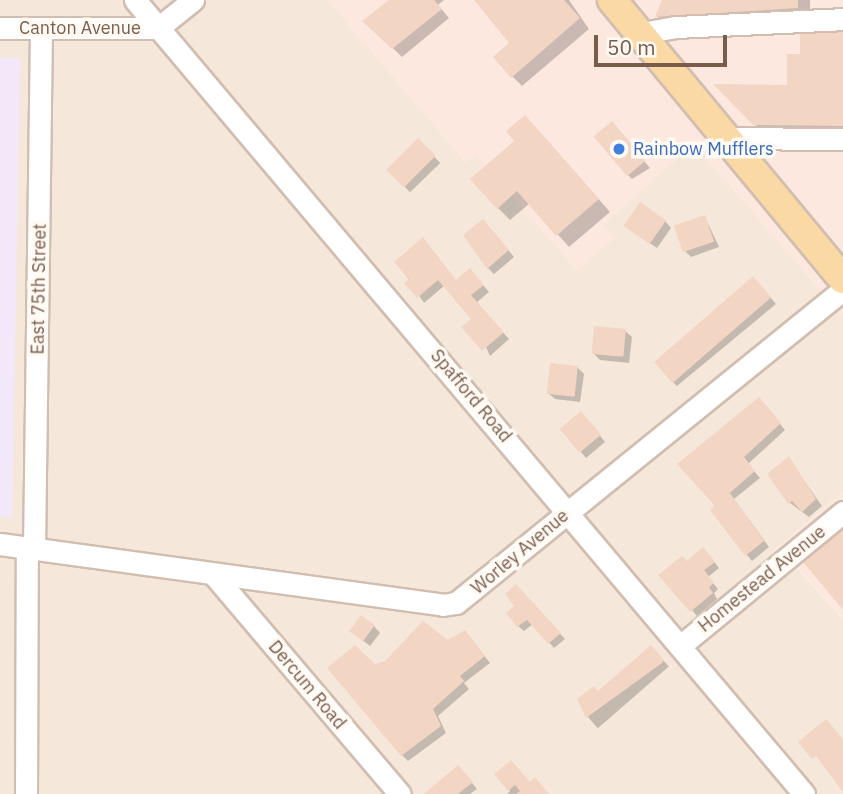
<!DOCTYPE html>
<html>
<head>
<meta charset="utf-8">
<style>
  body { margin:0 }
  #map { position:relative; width:843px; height:794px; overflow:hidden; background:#fdf6ec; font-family:"IBM Plex Sans",sans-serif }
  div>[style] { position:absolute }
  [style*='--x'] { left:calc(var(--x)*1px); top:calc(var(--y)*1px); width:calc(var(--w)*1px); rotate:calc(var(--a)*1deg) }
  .residential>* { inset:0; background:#f5e8da }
  .commercial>* { inset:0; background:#fde8e0 }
  .education>* { inset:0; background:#f3e8fa }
  .shadow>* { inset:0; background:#0003; transform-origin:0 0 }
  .building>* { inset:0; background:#f3d5c3; transform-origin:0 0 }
  .roads { filter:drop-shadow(2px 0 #d1beb0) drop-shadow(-2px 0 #d1beb0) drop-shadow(0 2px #d1beb0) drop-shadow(0 -2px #d1beb0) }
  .minor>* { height:21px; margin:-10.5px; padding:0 10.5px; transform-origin:10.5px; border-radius:10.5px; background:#fff }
  .major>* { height:28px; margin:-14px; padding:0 14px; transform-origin:14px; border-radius:14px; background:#fbd9a5 }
  .dots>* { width:19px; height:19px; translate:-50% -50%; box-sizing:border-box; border:4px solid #fffaf3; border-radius:50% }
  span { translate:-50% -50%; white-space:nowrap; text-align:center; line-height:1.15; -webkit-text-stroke:7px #fffaf3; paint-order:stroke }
  .street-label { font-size:18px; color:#7a5c4d }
  .shop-label { font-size:18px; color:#366cbe }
  .left { translate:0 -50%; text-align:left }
  .scale { position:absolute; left:594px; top:35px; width:133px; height:32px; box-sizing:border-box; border:4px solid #7a5c4d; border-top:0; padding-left:9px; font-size:21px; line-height:24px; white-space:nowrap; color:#7a5c4d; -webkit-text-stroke:5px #fffaf3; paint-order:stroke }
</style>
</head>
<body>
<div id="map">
  <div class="residential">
    <div style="clip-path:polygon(0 0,328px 0,466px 162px,476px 154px,577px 270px,602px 224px,694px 143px,843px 316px,843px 492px,772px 552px,797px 568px,843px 620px,843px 794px,0 794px)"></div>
  </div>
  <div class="commercial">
    <div style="clip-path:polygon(328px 0,843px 0,843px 317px,694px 144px,603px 224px,615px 238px,577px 270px,476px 155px,466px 163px)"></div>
    <div style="clip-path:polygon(843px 492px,843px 620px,798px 568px,790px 574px,772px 552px)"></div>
  </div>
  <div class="education">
    <div style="clip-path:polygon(0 58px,20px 58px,12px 518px,0 516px)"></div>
  </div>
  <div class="shadow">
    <div style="clip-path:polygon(390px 0,444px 0,438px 5px,449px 18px,402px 57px,365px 21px)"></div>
    <div style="clip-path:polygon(484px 0,569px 0,589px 29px,522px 86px,512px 76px,511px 43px)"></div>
    <div style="clip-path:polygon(664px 0,810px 0,810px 20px,668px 28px,656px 15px)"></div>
    <div style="clip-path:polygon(843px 35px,843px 138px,768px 137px,717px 86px,789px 87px,802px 56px)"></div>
    <div style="clip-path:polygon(537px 129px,610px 212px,569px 247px,530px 203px,510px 220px,498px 208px)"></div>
    <div style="clip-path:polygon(618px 130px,650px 168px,632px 179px,625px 172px)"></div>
    <div style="left:418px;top:140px;width:32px;height:42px;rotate:46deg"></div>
    <div style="clip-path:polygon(705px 217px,719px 247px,691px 257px,685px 251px)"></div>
    <div style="clip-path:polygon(665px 221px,671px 228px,657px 248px,633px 232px)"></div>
    <div style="clip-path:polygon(489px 227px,514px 257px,494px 274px,488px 268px)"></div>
    <div style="clip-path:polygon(397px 262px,457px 282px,476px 277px,489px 292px,476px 303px,509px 339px,490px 356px,473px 319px,445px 285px,424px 303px)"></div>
    <div style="clip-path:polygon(759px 284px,776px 304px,677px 386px,671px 380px)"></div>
    <div style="clip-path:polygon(625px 331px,632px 337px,629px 363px,600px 360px,594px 354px)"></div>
    <div style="clip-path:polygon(577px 367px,584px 374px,580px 402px,555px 399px,548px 393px)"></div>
    <div style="clip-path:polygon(765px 405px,785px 430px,748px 464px,760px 478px,734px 499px,769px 547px,752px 561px,712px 511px)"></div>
    <div style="clip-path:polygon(587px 419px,605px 442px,586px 458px,580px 451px)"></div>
    <div style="clip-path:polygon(788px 458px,822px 506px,809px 517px,790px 503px,769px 475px)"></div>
    <div style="clip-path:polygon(709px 555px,719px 568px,708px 577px,718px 589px,714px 593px,717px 599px,697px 616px,661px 575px)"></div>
    <div style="clip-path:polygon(516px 587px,565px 639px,554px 648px,533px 624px,524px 631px,518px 626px)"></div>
    <div style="clip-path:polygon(374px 626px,380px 633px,370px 646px,351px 631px)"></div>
    <div style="clip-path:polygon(471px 639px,490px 663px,464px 683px,469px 689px,438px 716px,446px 733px,408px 761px,402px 755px,375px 666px)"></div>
    <div style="left:657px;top:653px;width:18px;height:94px;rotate:49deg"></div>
    <div style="clip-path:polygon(464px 773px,477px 789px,470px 794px,432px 794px)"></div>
    <div style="clip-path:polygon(497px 774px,530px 784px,548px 794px,507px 794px,510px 791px)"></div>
  </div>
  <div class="building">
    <div style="clip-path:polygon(389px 0,434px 0,442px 9px,392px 49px,362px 21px)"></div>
    <div style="clip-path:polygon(474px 0,564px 0,580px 18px,511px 78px,493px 57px,509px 43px)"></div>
    <div style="clip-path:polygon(662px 0,798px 0,798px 8px,655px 17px)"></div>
    <div style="clip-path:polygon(843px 32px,843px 126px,753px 125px,713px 84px,787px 85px,787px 54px,800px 54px,800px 34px)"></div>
    <div style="clip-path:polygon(525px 115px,599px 199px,556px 236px,517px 191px,497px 209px,470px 179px,514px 141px,506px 131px)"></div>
    <div style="left:612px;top:121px;width:52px;height:24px;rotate:50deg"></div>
    <div style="left:418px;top:138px;width:25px;height:45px;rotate:45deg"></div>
    <div style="left:640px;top:202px;width:32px;height:29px;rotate:35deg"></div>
    <div style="left:705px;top:215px;width:28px;height:33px;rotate:71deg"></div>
    <div style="clip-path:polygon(483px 219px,509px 250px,487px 269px,463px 235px)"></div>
    <div style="clip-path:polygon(423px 237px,456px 280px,470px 268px,484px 285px,471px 295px,504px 332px,482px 351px,461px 327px,471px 319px,438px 280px,417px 298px,404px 283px,409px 279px,394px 262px)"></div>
    <div style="left:753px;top:276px;width:28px;height:131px;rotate:49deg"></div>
    <div style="left:594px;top:326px;width:32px;height:28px;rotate:5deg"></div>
    <div style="left:550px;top:363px;width:28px;height:31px;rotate:6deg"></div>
    <div style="clip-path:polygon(759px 397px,781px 423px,744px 457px,755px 471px,730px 493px,764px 541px,745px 556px,710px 510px,715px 506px,677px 464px)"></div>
    <div style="left:581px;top:411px;width:31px;height:28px;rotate:50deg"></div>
    <div style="clip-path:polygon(789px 456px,816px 499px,802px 512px,792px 501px,788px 504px,767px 474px)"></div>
    <div style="clip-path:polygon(843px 529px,843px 610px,803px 562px)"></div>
    <div style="clip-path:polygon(703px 547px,715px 562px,704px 570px,714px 583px,709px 587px,713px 593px,690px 612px,658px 575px,682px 556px,687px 561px)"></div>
    <div style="clip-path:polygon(516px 584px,561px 633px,548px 644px,527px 620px,517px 627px,506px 613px,514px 606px,505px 594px)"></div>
    <div style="left:361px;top:615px;width:17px;height:20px;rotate:36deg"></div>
    <div style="clip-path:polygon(423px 621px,448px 640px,465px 630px,485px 656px,460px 676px,464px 681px,433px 709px,441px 726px,401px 756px,327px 668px,355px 645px,375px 664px,385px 661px)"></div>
    <div style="clip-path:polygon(651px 645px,664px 660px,662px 663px,586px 718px,577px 699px,594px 686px,598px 691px)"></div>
    <div style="clip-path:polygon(826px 719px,843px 739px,843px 792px,816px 756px,812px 759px,798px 742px)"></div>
    <div style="clip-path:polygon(511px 760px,530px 782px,535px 777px,549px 794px,516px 794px,520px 791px,515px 785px,508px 791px,494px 774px)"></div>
    <div style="clip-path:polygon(458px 765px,473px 782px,458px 794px,424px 794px)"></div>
  </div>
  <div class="roads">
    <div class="minor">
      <div style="--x:135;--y:0;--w:1038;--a:49.88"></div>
      <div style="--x:0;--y:28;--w:158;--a:0"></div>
      <div style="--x:158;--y:28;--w:45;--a:-38.7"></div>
      <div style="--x:642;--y:33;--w:35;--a:-10"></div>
      <div style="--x:676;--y:27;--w:167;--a:-2.7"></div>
      <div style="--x:724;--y:138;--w:119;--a:0.5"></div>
      <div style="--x:0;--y:544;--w:447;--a:7.8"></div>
      <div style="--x:443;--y:605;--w:13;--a:-9"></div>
      <div style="--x:456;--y:603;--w:498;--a:-39"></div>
      <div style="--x:34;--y:550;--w:522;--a:-89.23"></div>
      <div style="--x:214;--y:575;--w:287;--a:49.7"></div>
      <div style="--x:680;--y:646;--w:211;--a:-39.4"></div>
      <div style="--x:26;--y:794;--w:246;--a:-89.8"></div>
    </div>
    <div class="major">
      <div style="--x:612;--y:0;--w:362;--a:50.4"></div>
    </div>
  </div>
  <div class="dots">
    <div style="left:619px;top:149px;background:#3f7fe0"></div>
  </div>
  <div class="street-label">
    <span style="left:80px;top:28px">Canton Avenue</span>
    <span style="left:39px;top:289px;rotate:-89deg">East 75th Street</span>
    <span style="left:471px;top:396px;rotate:50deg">Spafford Road</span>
    <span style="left:520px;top:552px;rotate:-40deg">Worley Avenue</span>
    <span style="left:762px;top:579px;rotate:-39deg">Homestead Avenue</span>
    <span style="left:307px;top:685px;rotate:50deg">Dercum Road</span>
  </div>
  <div class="shop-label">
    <span class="left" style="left:633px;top:149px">Rainbow Mufflers</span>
  </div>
  <div class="scale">50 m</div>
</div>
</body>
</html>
